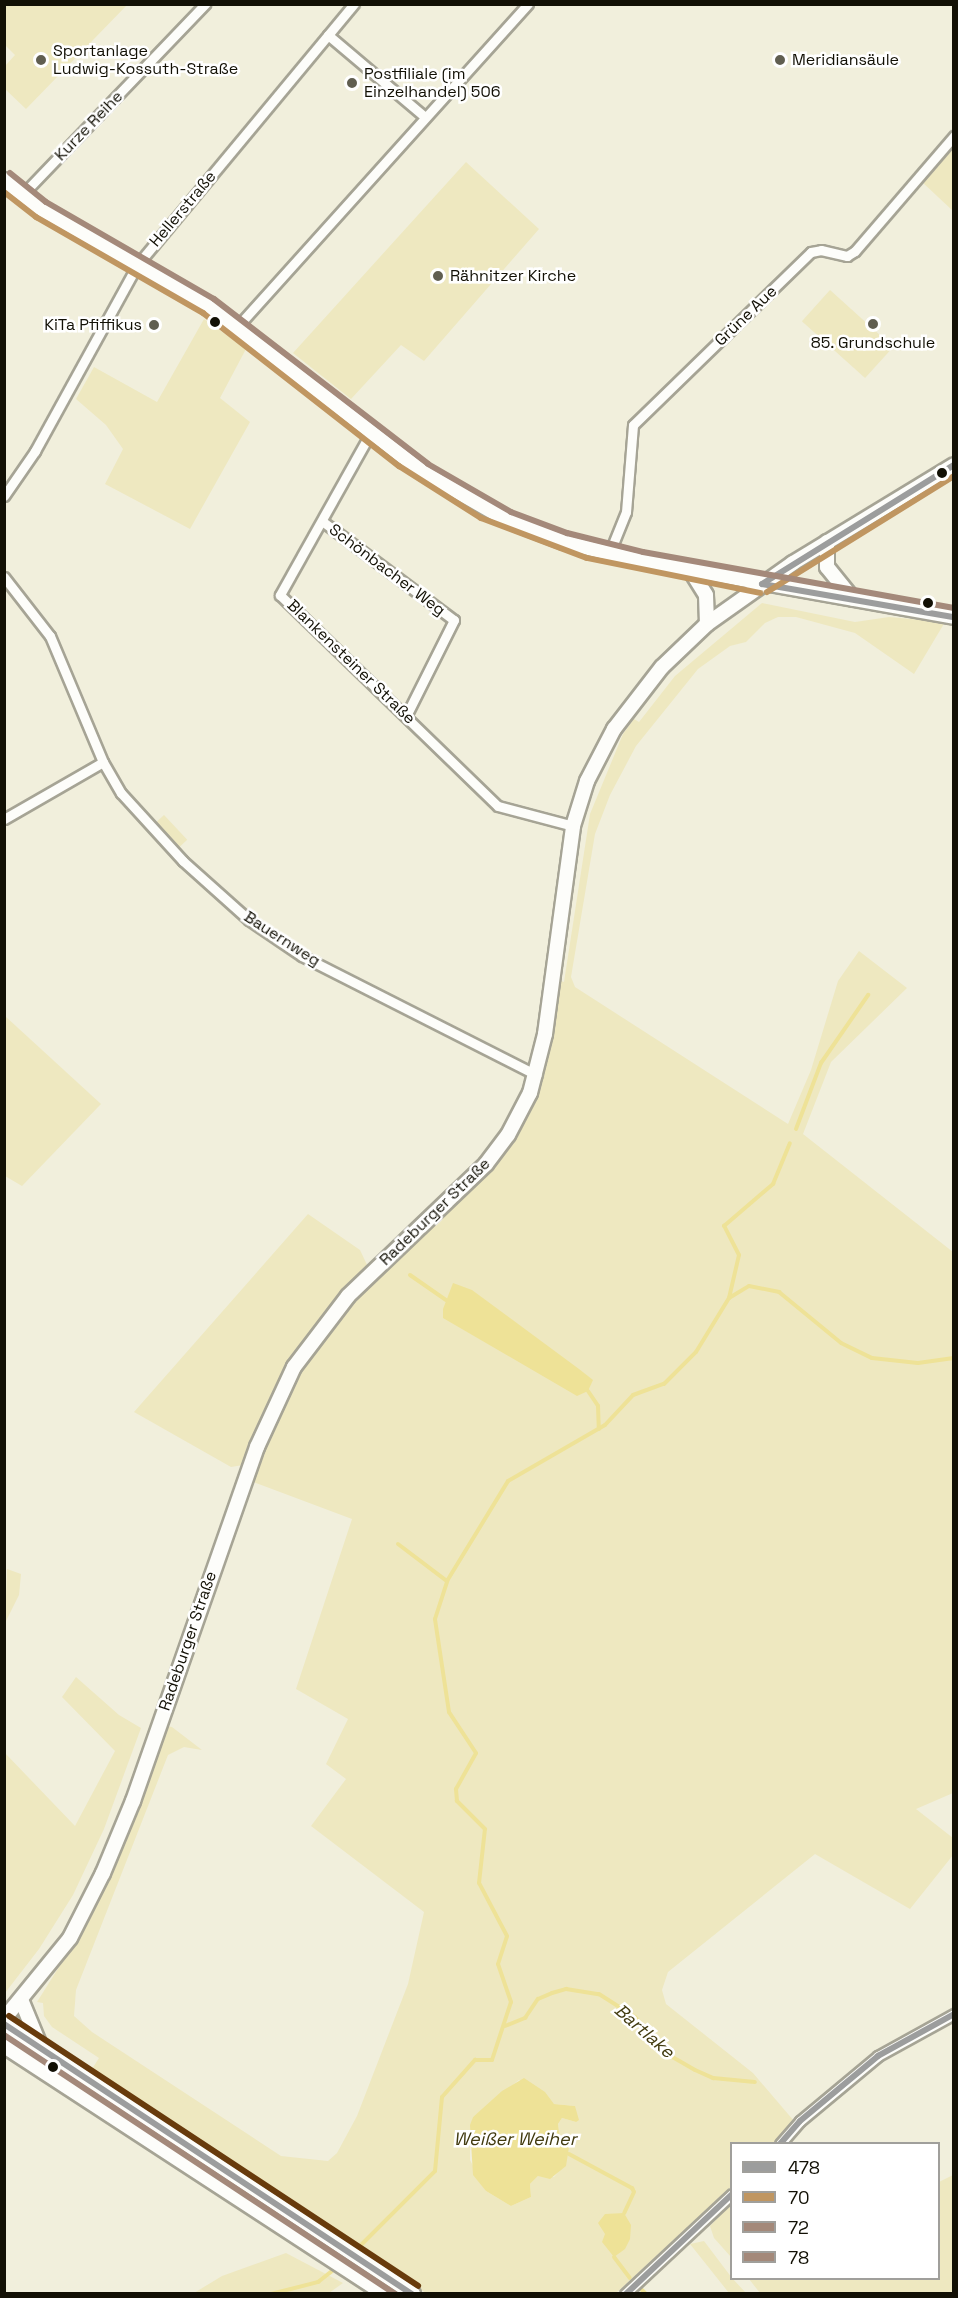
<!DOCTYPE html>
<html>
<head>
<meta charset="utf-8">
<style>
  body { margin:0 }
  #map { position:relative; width:958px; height:2298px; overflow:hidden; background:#f1efdc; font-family:"Space Grotesk",sans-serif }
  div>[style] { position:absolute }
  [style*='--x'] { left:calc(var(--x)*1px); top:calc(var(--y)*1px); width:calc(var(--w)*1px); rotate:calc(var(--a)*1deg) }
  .green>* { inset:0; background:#eee8c0; transform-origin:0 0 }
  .water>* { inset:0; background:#eee297 }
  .stream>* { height:4px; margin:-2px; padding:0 2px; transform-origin:2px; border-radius:2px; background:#eee297 }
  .roads { filter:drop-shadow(2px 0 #a6a495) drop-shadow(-2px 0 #a6a495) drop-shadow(0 2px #a6a495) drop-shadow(0 -2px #a6a495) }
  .street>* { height:9px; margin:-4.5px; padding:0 4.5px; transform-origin:4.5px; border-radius:4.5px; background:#fdfdfa }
  .secondary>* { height:14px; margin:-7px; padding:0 7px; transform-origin:7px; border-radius:7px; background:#fdfdfa }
  .bus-1>* { height:6px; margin:-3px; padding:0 3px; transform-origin:3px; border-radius:3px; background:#9c9d9d }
  .bus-2>* { height:6px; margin:-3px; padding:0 3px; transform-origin:3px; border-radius:3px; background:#c09661 }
  .bus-3>* { height:6px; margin:-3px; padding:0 3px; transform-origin:3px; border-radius:3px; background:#a4897a }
  .bus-4>* { height:6px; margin:-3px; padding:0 3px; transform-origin:3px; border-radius:3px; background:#a4897a }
  .bus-5>* { height:6px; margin:-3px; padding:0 3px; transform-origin:3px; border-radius:3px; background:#683b0c }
  .dots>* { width:16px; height:16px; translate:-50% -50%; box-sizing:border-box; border:3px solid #fff; border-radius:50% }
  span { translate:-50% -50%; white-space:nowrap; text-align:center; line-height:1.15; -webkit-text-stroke:5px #fff; paint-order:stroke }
  .poi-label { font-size:16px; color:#121005 }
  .left { translate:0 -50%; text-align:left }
  .right { translate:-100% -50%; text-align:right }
  .street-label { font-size:16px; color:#121005 }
  .water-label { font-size:18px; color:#423b10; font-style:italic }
  .frame { position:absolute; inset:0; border:6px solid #121005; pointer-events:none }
  .legend { position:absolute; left:730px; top:2142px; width:210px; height:138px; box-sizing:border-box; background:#fff; border:2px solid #a09f9b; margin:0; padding:8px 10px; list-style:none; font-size:18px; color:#121005 }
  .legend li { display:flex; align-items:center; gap:12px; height:30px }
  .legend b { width:30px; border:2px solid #a09f9b }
</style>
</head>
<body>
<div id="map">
  <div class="green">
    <div style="clip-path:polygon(4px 5px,5px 4px,127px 5px,26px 109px,5px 89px,5px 66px,15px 55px,5px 45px)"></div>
    <div style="clip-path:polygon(953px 143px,953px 211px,921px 181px)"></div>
    <div style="clip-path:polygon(466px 162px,539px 229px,424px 361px,401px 345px,351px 399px,293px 353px)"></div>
    <div style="left:830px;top:290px;width:85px;height:42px;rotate:42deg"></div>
    <div style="clip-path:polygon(204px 319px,246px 349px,220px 398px,250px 422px,190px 529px,105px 484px,123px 449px,106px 425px,76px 399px,94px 367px,157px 402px)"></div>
    <div style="clip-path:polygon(evenodd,762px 603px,855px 622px,889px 617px,945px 622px,914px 674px,855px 633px,796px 617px,778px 617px,765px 623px,746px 642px,730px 646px,698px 669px,636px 746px,610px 795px,595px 834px,571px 977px,575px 987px,788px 1124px,811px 1070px,838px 981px,859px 951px,907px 988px,831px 1062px,803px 1134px,953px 1252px,953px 1793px,916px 1809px,953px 1838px,953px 1855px,910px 1909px,815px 1854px,668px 1972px,662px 1990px,666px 2004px,753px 2073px,794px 2121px,774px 2143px,732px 2144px,731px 2187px,616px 2293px,426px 2293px,123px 2095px,92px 2069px,99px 2058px,52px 2027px,44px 2016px,43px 2003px,37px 2002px,94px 1911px,166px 1726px,172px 1727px,202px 1750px,184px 1747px,168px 1755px,76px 1990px,74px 2016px,92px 2032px,281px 2156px,328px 2161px,337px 2153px,357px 2116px,408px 1984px,424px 1912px,311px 1826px,346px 1779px,326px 1764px,348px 1719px,296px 1689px,352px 1519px,251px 1481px,297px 1375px,316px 1347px,370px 1283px,483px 1175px,516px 1136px,544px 1075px,558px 980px,564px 982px,590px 814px,623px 734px,634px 719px,639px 722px,675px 676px,762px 603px,519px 2080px,554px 2104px,575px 2106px,576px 2122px,562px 2118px,558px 2124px,562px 2168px,554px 2177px,538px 2176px,530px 2184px,531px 2197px,511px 2206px,486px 2191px,470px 2160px,470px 2135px,473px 2117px,519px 2080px)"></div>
    <div style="left:164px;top:815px;width:34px;height:11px;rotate:47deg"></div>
    <div style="clip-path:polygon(5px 1016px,101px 1104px,22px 1186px,5px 1176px)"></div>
    <div style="clip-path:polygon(308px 1214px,360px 1250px,368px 1267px,301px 1346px,267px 1406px,243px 1465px,231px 1467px,134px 1412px)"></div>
    <div style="clip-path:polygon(7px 1569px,21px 1574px,19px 1595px,5px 1623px)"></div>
    <div style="clip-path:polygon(76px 1677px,119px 1715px,141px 1728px,104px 1829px,73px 1895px,39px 1949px,5px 1993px,5px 1753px,75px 1826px,115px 1751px,62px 1697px)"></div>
    <div style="clip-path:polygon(18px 2040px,344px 2254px,14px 2045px)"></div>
    <div style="clip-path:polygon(953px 2175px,953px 2293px,760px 2293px,749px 2279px,938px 2278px,939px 2182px)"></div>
    <div style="clip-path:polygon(731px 2204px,731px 2257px,714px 2238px,710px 2226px)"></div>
    <div style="clip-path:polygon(704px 2241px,732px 2278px,746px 2293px,729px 2293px,690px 2244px)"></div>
    <div style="clip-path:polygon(286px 2253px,343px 2283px,329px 2293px,194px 2293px,222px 2276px)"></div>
  </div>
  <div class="water">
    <div style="clip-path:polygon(453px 1283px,472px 1290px,579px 1369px,593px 1380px,588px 1391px,577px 1396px,443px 1318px,443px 1309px)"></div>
    <div style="clip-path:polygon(524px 2078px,545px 2092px,554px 2104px,575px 2106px,579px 2120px,576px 2122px,562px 2118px,558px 2124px,560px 2139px,569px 2147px,566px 2166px,550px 2179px,538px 2176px,530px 2184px,531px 2197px,511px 2206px,486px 2191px,473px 2175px,470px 2125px,473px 2117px,502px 2091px)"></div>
    <div style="clip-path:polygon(624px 2213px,631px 2225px,630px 2239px,625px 2249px,614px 2257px,602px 2242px,605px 2234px,598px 2223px,605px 2214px)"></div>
  </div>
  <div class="stream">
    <div style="--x:796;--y:1129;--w:71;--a:-69.3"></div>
    <div style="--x:821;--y:1063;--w:83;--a:-55.3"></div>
    <div style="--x:410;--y:1275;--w:44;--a:34.8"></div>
    <div style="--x:729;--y:1298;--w:44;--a:-76.9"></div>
    <div style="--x:739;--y:1255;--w:33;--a:-117"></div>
    <div style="--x:724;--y:1226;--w:65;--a:-40.6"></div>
    <div style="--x:773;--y:1184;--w:44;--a:-67.5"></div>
    <div style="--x:588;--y:1391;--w:18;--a:56"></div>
    <div style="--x:598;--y:1406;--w:23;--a:88"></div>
    <div style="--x:398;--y:1544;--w:61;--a:37.1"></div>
    <div style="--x:505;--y:2026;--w:22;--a:-22"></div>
    <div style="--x:525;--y:2018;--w:23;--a:-56"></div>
    <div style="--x:538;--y:1999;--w:15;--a:-23"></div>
    <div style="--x:552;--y:1993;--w:15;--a:-16"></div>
    <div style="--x:566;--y:1989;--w:33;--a:9"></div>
    <div style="--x:599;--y:1994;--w:43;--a:32.6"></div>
    <div style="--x:635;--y:2017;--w:51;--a:48.2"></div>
    <div style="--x:669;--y:2055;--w:30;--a:30"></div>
    <div style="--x:695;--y:2070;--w:20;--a:24"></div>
    <div style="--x:713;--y:2078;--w:42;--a:5.4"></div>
    <div style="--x:569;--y:2154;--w:72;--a:28.4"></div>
    <div style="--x:632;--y:2188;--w:4;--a:63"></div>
    <div style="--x:634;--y:2192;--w:23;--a:115"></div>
    <div style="--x:360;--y:2246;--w:106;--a:-45"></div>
    <div style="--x:435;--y:2171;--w:74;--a:-84.6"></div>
    <div style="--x:442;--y:2097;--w:50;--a:-48.3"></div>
    <div style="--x:475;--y:2060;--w:17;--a:0"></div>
    <div style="--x:492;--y:2060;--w:61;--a:-71.9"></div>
    <div style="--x:511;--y:2002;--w:40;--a:-108.9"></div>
    <div style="--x:498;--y:1964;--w:29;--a:-72"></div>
    <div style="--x:507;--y:1936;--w:60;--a:-117.8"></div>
    <div style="--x:479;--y:1883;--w:54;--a:-83.7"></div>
    <div style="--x:485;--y:1829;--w:40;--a:-135"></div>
    <div style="--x:457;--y:1801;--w:12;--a:-95"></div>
    <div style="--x:456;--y:1789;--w:41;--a:-60.9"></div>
    <div style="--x:476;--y:1753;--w:49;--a:-123.4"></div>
    <div style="--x:449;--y:1712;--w:94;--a:-98.6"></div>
    <div style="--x:435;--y:1619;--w:40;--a:-72"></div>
    <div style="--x:447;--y:1581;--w:117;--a:-58.6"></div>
    <div style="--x:508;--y:1481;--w:112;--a:-30"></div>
    <div style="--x:605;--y:1425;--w:41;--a:-47"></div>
    <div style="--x:633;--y:1395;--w:33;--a:-20"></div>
    <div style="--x:664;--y:1384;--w:45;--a:-45"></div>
    <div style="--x:696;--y:1352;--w:63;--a:-58.6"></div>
    <div style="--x:729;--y:1298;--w:23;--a:-31"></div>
    <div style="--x:749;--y:1286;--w:31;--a:11"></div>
    <div style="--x:779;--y:1292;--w:80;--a:39.4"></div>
    <div style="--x:841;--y:1343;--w:34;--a:26"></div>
    <div style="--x:872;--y:1358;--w:46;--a:6.2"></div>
    <div style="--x:918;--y:1363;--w:36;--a:-8"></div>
    <div style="--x:614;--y:2257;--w:26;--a:53"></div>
    <div style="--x:641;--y:2289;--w:7;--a:45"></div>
    <div style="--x:271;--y:2294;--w:49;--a:-14.3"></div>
    <div style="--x:318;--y:2282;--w:18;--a:-38"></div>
  </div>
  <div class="roads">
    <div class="street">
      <div style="--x:328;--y:35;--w:126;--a:40.2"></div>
      <div style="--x:22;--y:195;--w:265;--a:-46.2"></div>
      <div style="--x:237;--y:327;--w:435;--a:-48"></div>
      <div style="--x:371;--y:432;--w:187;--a:119.2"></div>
      <div style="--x:280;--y:595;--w:303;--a:44.1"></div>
      <div style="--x:498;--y:806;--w:78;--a:14.9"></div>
      <div style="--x:4;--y:496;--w:55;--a:-55.4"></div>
      <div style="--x:35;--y:451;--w:213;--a:-61.2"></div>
      <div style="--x:138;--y:264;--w:338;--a:-50.3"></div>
      <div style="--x:322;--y:521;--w:165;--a:36.9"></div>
      <div style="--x:454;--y:620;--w:105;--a:116.6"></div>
      <div style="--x:609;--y:554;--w:45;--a:-68"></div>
      <div style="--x:626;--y:512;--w:87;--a:-85.4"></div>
      <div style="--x:633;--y:425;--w:248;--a:-44.2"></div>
      <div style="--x:811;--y:252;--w:10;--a:-11"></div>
      <div style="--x:821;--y:250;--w:27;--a:13"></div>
      <div style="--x:847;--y:256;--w:9;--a:-32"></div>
      <div style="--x:855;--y:251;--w:152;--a:-49.3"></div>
      <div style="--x:4;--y:577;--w:75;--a:52.1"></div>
      <div style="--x:50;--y:636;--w:137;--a:67.2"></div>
      <div style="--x:103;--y:762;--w:36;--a:60"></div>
      <div style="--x:121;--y:793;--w:92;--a:47.6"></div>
      <div style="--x:183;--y:861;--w:89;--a:41.8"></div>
      <div style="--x:249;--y:920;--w:64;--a:34.2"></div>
      <div style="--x:302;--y:956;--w:263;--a:26.9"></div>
      <div style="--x:4;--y:819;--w:114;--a:-29.9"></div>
      <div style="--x:780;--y:2144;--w:30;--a:-49"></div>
      <div style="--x:800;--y:2121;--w:102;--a:-39.8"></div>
      <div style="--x:878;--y:2056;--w:87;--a:-28.9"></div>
      <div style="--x:625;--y:2294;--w:146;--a:-43.1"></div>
    </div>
    <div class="secondary">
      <div style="--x:4;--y:180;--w:47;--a:38.1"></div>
      <div style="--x:41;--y:209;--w:193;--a:30.1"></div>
      <div style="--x:208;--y:306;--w:272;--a:37.7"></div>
      <div style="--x:423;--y:472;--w:97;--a:29.7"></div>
      <div style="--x:507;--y:520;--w:61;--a:21.1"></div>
      <div style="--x:564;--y:542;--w:79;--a:13.9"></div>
      <div style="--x:641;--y:561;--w:318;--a:10.1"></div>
      <div style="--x:827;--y:542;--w:25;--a:90"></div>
      <div style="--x:827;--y:567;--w:41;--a:50.9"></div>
      <div style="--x:691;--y:571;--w:28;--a:58"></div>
      <div style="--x:706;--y:595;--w:29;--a:88"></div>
      <div style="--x:22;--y:2002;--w:50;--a:67.6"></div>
      <div style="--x:4;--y:2019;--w:104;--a:-50.8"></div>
      <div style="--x:70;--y:1938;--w:73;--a:-63.1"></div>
      <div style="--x:103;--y:1873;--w:78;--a:-67.4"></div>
      <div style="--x:133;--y:1801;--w:375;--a:-70.7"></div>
      <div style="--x:257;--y:1447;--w:88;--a:-65.2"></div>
      <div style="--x:294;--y:1367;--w:89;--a:-52.7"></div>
      <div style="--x:348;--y:1296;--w:191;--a:-43.7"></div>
      <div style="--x:486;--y:1164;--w:36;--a:-53"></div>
      <div style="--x:508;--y:1135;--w:47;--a:-62.4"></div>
      <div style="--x:530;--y:1093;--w:61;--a:-75.7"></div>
      <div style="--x:545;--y:1034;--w:210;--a:-82.3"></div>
      <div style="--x:573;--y:826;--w:47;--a:-72.7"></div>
      <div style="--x:587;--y:781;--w:59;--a:-62.6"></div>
      <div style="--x:614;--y:729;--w:78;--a:-52.3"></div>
      <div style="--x:662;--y:667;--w:62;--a:-43.7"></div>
      <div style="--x:707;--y:624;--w:105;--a:-35.3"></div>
      <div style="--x:793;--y:563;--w:188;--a:-31.3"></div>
      <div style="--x:4;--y:2024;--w:490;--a:33.4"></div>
      <div style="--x:4;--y:2046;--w:454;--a:33.1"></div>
    </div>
  </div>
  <div class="bus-1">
    <div style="--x:762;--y:584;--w:226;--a:-31.8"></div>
    <div style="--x:762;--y:584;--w:195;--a:9.8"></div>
    <div style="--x:4;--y:2024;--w:489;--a:33.5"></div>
    <div style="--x:780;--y:2144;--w:30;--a:-49"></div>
    <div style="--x:800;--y:2121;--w:102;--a:-39.8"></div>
    <div style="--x:878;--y:2056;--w:87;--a:-28.9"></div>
    <div style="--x:626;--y:2294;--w:146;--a:-43.3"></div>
  </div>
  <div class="bus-2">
    <div style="--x:4;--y:192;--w:41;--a:38"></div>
    <div style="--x:36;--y:217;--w:193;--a:29.9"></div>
    <div style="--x:203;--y:313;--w:249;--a:38"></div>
    <div style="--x:399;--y:466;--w:97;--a:32.4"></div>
    <div style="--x:481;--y:518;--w:113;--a:20.7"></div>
    <div style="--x:587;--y:558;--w:177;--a:11.4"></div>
    <div style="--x:767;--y:592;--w:220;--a:-31.8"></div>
  </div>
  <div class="bus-3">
    <div style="--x:10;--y:173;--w:46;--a:38.9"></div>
    <div style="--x:46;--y:202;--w:194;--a:30"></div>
    <div style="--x:214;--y:299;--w:270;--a:37.6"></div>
    <div style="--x:428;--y:464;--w:96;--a:30"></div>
    <div style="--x:511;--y:512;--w:60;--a:20.6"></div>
    <div style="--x:567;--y:533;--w:78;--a:14"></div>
    <div style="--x:643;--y:552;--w:316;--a:10.2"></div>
  </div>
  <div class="bus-4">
    <div style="--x:4;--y:2035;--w:470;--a:33.5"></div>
  </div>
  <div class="bus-5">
    <div style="--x:9;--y:2016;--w:490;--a:33.4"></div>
  </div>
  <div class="dots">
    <div style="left:41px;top:60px;background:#605e50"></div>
    <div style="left:780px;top:60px;background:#605e50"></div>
    <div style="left:352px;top:83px;background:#605e50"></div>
    <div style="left:438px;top:276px;background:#605e50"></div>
    <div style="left:215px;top:322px;background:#121005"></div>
    <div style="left:873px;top:324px;background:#605e50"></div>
    <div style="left:154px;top:325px;background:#605e50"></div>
    <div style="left:942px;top:473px;background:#121005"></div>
    <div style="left:928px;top:603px;background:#121005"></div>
    <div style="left:53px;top:2067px;background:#121005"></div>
  </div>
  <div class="poi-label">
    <span class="left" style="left:53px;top:60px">Sportanlage<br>Ludwig-Kossuth-Straße</span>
    <span class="left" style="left:792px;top:60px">Meridiansäule</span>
    <span class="left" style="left:364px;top:83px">Postfiliale (im<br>Einzelhandel) 506</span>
    <span class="left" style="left:450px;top:276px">Rähnitzer Kirche</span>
    <span class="right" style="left:142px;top:325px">KiTa Pfiffikus</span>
    <span style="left:873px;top:343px">85. Grundschule</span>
  </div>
  <div class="street-label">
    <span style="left:89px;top:126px;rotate:-46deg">Kurze Reihe</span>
    <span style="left:183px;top:209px;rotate:-50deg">Hellerstraße</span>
    <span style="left:746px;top:316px;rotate:-44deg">Grüne Aue</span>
    <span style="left:387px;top:570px;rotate:37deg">Schönbacher Weg</span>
    <span style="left:351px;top:662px;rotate:44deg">Blankensteiner Straße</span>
    <span style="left:282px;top:939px;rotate:33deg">Bauernweg</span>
    <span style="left:435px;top:1212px;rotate:-44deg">Radeburger Straße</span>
    <span style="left:188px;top:1641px;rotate:-71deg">Radeburger Straße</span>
  </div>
  <div class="water-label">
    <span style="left:644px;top:2031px;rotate:41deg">Bartlake</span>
    <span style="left:515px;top:2139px">Weißer Weiher</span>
  </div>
  <div class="frame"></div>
  <ul class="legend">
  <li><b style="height:8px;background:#9c9d9d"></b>478</li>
  <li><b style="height:8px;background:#c09661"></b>70</li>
  <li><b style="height:8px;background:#a4897a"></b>72</li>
  <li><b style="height:8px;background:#a4897a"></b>78</li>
  </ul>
</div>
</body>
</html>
